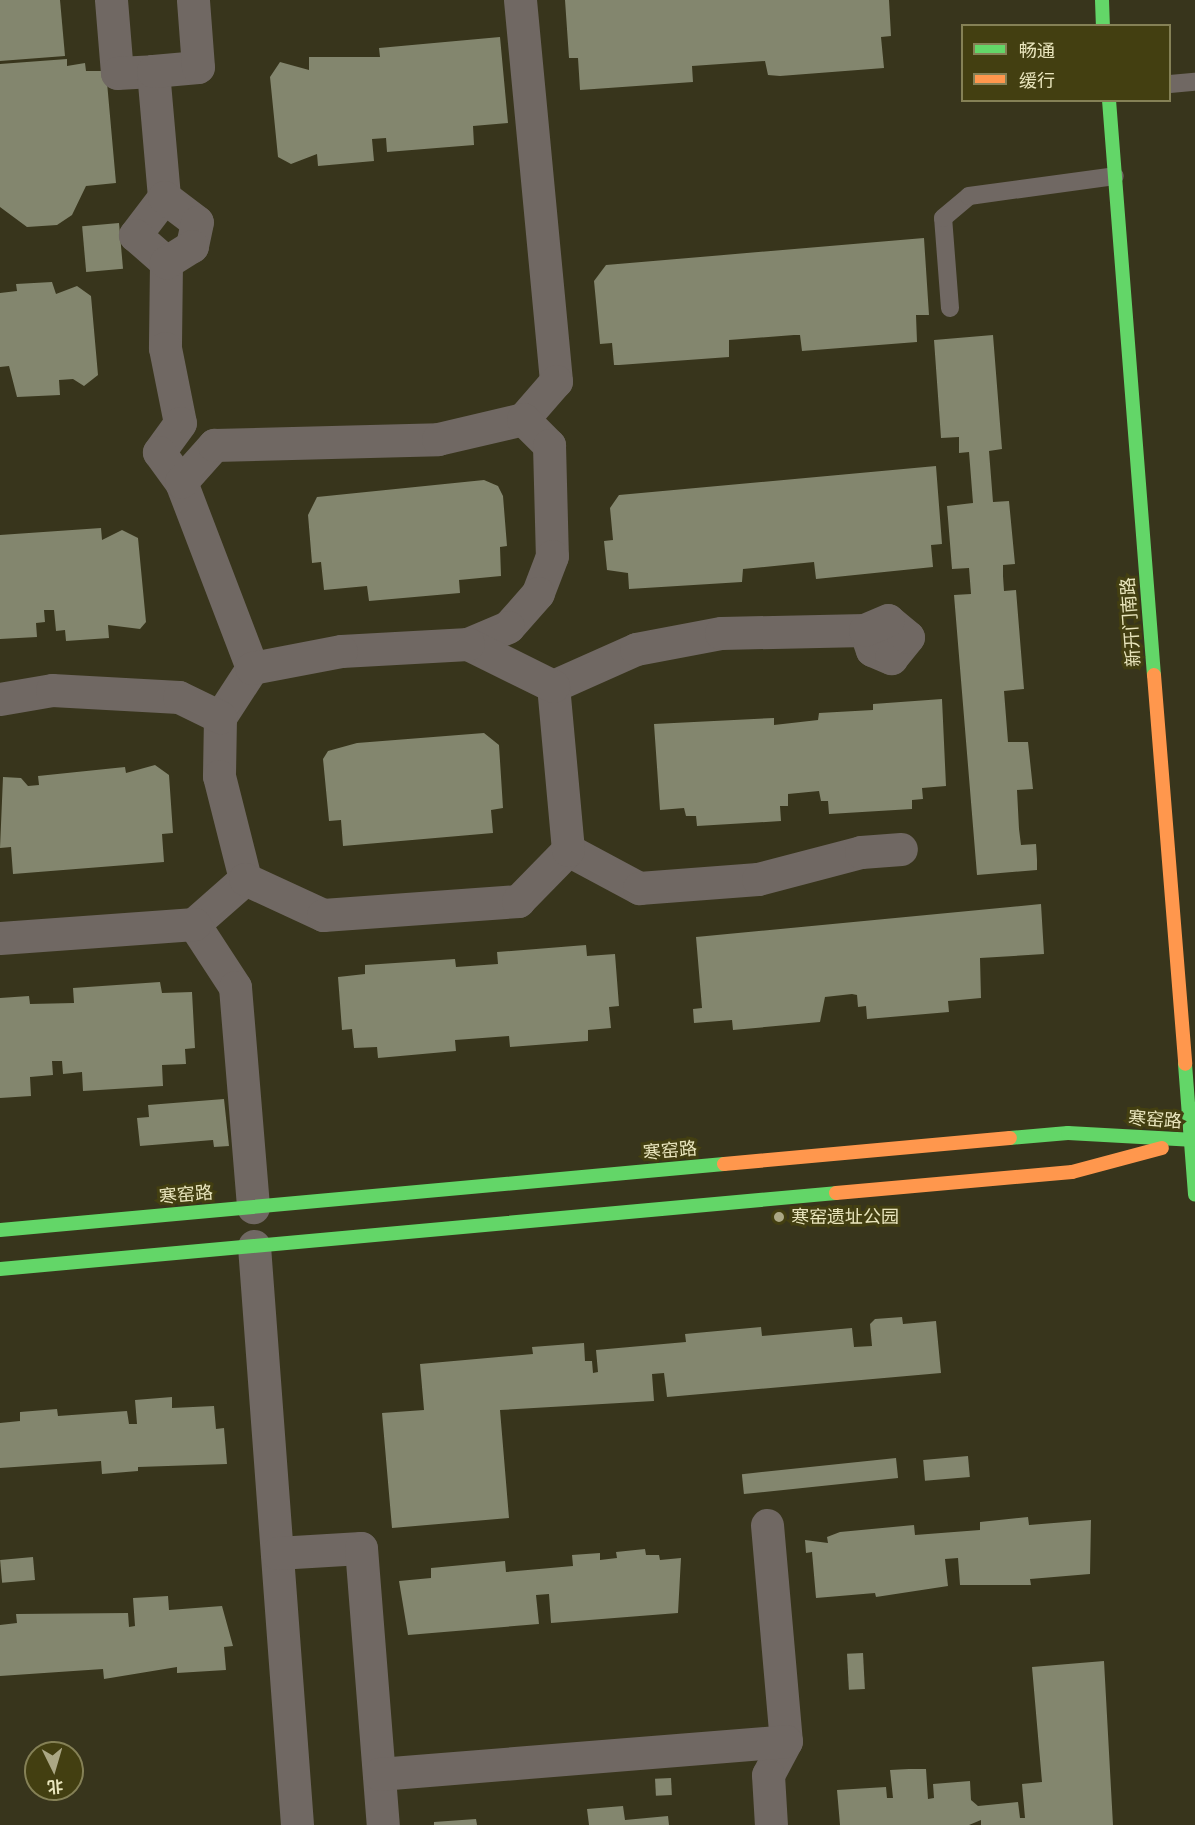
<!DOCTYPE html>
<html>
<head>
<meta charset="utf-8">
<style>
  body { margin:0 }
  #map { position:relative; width:1195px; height:1825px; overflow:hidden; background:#38351c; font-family:"Archivo Narrow","Noto Sans SC",sans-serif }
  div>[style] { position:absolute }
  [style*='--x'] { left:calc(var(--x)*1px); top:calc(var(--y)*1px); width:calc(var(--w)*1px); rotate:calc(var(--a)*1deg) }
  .building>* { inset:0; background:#83866e; transform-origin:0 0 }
  .lane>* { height:18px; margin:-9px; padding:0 9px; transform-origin:9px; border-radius:9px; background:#706863 }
  .street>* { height:33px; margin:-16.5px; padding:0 16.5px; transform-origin:16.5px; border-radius:16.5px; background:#706863 }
  .fast>* { height:14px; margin:-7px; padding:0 7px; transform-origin:7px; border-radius:7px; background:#63d668 }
  .slow>* { height:14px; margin:-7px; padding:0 7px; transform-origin:7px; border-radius:7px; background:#ff974d }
  .dots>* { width:16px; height:16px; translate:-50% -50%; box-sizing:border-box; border:3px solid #433f11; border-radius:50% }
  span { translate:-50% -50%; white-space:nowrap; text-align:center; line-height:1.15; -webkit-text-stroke:6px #433f11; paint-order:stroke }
  .street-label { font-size:18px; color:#e9e5bd }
  .poi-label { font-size:18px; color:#e9e5bd }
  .left { translate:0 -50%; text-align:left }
  .legend { position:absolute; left:961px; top:24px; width:210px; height:78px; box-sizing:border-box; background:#433f11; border:2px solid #858156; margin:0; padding:8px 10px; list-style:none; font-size:18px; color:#e9e5bd }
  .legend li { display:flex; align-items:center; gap:12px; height:30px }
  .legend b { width:30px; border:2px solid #858156 }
  .north { position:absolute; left:24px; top:1741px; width:60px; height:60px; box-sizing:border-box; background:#433f11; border:2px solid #858156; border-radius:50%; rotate:175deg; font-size:16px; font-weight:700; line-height:24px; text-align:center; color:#e9e5bd }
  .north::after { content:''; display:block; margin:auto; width:21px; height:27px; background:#aba785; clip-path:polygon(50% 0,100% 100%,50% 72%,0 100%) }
</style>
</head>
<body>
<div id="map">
  <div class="building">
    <div style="clip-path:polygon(0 0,60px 0,65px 56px,0 61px)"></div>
    <div style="clip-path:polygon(565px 0,889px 0,891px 36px,881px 37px,884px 68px,780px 76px,768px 75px,765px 61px,692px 66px,693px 82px,580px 90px,578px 58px,569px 58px)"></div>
    <div style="clip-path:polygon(500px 37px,508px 123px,473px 126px,474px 145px,387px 152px,386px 138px,372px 139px,374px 161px,318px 166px,317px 154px,291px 164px,278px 157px,270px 77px,280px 62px,309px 70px,309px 57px,380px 57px,379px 48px)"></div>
    <div style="clip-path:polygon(67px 59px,67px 66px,85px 63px,86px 71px,106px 71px,116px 183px,86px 186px,72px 215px,57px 225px,27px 227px,0 207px,0 64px)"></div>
    <div style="left:119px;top:223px;width:46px;height:37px;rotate:85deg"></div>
    <div style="clip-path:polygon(924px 238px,929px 315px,916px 315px,917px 342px,802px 351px,800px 335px,794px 335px,729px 340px,729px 357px,619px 365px,614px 365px,612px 343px,600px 344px,594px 281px,606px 265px)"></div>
    <div style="clip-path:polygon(52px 282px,56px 294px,77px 286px,91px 296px,98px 375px,84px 386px,73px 379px,59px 380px,60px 395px,17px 397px,9px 366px,0 367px,0 293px,17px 291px,16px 284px)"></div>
    <div style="clip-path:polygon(993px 335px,1002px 449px,989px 451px,993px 502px,1009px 501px,1015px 564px,1003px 565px,1003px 576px,1004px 591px,1016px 590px,1024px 689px,1004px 691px,1008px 742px,1028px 742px,1033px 789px,1017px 790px,1019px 829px,1021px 845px,1036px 844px,1037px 860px,1037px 870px,977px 875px,954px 595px,971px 594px,969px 568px,952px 569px,947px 506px,973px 503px,969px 452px,959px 453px,959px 437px,941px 438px,934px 340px)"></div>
    <div style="clip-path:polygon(936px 466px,942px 544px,931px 545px,933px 567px,816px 579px,814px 562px,743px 569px,742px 582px,629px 589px,628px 573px,607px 570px,604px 541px,613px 540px,610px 508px,619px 495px)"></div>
    <div style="clip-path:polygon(484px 480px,498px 486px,503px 496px,507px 546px,500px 547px,501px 576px,459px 580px,460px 593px,369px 601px,367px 586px,324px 590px,321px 562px,312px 563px,308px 515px,317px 497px)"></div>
    <div style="clip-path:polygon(101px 528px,102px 540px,122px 530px,138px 538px,146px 622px,140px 629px,108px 625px,109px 638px,66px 641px,65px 630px,56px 631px,54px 610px,44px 610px,45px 622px,36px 623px,37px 637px,0 639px,0 535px)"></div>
    <div style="clip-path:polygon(942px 699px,946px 786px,922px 788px,923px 799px,912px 800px,912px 809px,829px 814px,828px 801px,821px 801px,819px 791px,788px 794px,788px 806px,780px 806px,781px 821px,697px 826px,696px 816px,686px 816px,684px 808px,660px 810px,654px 724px,774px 718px,774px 725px,818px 720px,819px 713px,873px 710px,873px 704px)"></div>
    <div style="clip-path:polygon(484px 733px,499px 745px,503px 808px,491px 810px,493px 833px,343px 846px,341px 820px,329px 821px,323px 759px,328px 751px,357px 743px)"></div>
    <div style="clip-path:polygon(155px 765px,169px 775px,173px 833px,162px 834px,164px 862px,13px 874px,11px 847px,0 848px,3px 777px,21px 778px,28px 786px,39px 785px,38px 776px,125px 767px,126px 773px)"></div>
    <div style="clip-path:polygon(1041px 904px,1044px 954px,980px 958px,981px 998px,948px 1001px,949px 1012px,867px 1019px,866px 1006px,858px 1007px,857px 995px,852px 994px,825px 997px,820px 1022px,733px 1030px,732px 1020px,694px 1023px,693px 1009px,702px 1008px,696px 937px)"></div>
    <div style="clip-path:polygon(586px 945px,587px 956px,615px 954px,619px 1006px,609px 1007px,611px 1028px,588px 1030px,588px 1041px,510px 1047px,509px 1036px,469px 1039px,455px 1040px,456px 1051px,378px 1058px,377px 1047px,354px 1048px,352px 1029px,342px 1030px,338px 977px,365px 974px,365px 965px,455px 959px,456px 967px,498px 964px,497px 952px)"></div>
    <div style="clip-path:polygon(160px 982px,162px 993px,192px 992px,195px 1048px,185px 1049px,186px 1064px,162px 1065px,163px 1086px,83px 1091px,82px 1072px,63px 1074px,62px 1061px,52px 1061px,53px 1075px,30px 1077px,31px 1096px,0 1098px,0 998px,29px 996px,30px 1004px,74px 1003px,73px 988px)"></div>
    <div style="clip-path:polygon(224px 1099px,229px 1146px,214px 1147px,213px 1140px,140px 1146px,137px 1118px,149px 1117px,148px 1105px)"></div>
    <div style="clip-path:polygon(902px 1317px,903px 1324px,936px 1321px,941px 1373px,667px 1397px,664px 1373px,652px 1374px,654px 1401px,500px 1410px,509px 1518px,392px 1528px,382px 1413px,424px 1410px,420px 1364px,533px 1354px,532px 1347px,584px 1343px,585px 1361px,592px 1361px,593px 1373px,598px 1372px,596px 1350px,686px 1342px,685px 1334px,761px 1327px,762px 1336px,852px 1328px,854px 1347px,872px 1346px,870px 1324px,875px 1319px)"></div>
    <div style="clip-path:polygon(172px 1397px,172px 1408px,214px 1406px,216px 1429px,224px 1428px,227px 1464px,138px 1467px,138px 1471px,102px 1474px,101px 1461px,0 1468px,0 1423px,20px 1421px,20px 1412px,57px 1409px,58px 1416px,127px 1411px,129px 1424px,137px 1424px,135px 1400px)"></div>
    <div style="left:968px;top:1456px;width:21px;height:45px;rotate:85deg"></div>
    <div style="left:896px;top:1458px;width:20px;height:155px;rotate:84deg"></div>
    <div style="clip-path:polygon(1028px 1517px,1029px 1525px,1091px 1520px,1090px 1574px,1030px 1579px,1031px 1585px,960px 1585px,958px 1558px,945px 1559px,948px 1586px,876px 1597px,875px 1593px,816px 1598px,812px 1552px,806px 1553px,805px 1540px,828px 1543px,827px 1537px,840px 1532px,914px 1525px,915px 1535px,980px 1530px,980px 1522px)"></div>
    <div style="clip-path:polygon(645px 1549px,646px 1555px,659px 1555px,660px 1560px,681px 1558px,678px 1613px,551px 1623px,549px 1594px,536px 1595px,539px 1624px,408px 1635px,399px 1581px,431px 1578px,431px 1568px,505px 1561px,506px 1572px,573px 1566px,572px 1555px,600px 1553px,600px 1560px,617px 1558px,616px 1552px)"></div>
    <div style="left:33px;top:1557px;width:23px;height:33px;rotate:85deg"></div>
    <div style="clip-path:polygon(168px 1596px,169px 1610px,222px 1606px,233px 1646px,224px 1647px,226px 1670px,177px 1673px,177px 1667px,104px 1679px,103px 1669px,0 1676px,0 1625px,17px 1623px,16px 1614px,128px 1613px,129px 1627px,135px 1626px,133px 1598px)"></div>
    <div style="left:863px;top:1653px;width:36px;height:16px;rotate:87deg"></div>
    <div style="clip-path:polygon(1104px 1661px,1113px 1825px,981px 1825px,981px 1820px,969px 1825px,840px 1825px,837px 1790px,886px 1787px,887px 1798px,893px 1798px,890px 1770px,909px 1769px,926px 1769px,928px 1799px,934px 1798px,933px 1784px,970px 1781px,971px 1800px,978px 1806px,1018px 1802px,1020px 1818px,1025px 1818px,1022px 1784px,1042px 1782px,1032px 1667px)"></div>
    <div style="left:671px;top:1778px;width:17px;height:16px;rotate:87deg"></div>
    <div style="clip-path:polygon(623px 1806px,625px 1820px,668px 1816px,669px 1825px,589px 1825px,587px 1809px)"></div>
    <div style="clip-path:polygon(476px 1819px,477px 1825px,434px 1825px,434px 1822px)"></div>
  </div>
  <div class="lane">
    <div style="--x:1170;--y:84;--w:25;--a:-5"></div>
    <div style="--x:950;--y:308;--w:90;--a:-94.4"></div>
    <div style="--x:943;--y:218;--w:34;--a:-40"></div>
    <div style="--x:969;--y:196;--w:147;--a:-7.8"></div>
  </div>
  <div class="street">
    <div style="--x:111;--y:0;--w:73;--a:85.3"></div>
    <div style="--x:117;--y:73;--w:36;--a:-3"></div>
    <div style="--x:153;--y:71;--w:126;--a:85"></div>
    <div style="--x:164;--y:197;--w:48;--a:127.3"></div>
    <div style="--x:135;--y:235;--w:41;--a:41.1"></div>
    <div style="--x:166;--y:262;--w:86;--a:90.7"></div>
    <div style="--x:165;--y:348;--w:76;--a:78.7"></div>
    <div style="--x:180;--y:423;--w:36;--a:126"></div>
    <div style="--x:159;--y:452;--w:37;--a:54"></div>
    <div style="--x:181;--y:482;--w:199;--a:69.1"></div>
    <div style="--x:252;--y:668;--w:59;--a:123.1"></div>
    <div style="--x:220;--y:717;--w:59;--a:91"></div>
    <div style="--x:219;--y:776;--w:106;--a:75.8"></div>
    <div style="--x:245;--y:879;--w:68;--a:138.6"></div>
    <div style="--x:194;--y:924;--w:75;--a:56.9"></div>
    <div style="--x:235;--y:987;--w:221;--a:85.3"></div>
    <div style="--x:520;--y:0;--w:383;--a:84.6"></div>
    <div style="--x:556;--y:381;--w:50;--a:131"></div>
    <div style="--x:153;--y:71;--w:45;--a:-5.1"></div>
    <div style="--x:198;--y:67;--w:67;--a:-94.3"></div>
    <div style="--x:164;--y:197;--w:41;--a:37.1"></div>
    <div style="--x:197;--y:222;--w:25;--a:102"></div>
    <div style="--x:192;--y:246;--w:31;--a:148"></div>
    <div style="--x:181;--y:482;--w:50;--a:-48.3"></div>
    <div style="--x:214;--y:445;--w:224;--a:-1.5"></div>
    <div style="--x:438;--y:439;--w:87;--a:-13.2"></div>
    <div style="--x:523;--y:419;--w:37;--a:45"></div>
    <div style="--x:549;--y:445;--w:111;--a:88.5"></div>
    <div style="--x:552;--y:556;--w:40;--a:111"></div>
    <div style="--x:538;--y:593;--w:45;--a:131.4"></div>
    <div style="--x:508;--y:627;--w:43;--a:157"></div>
    <div style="--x:553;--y:686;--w:91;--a:-24"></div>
    <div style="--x:636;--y:649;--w:86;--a:-10.7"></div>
    <div style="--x:721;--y:633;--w:144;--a:-1.2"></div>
    <div style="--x:865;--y:630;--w:21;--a:71"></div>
    <div style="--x:872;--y:650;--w:21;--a:23"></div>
    <div style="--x:891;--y:658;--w:27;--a:-51"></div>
    <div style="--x:908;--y:637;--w:26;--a:-140"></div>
    <div style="--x:888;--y:620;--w:25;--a:157"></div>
    <div style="--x:0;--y:699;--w:53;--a:-9.8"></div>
    <div style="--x:52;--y:690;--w:127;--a:3.2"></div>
    <div style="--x:179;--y:697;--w:46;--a:26"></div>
    <div style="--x:568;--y:850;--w:81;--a:28.2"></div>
    <div style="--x:639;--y:888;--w:119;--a:-4.3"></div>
    <div style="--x:758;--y:879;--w:106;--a:-14.7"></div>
    <div style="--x:861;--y:852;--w:40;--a:-4.3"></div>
    <div style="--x:245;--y:879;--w:86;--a:24.8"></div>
    <div style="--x:323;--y:915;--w:196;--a:-4.1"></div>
    <div style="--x:518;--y:901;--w:71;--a:-45.6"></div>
    <div style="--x:568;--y:850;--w:165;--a:-95.2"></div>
    <div style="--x:553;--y:686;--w:95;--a:-153.7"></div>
    <div style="--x:468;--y:644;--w:127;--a:176.8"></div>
    <div style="--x:341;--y:651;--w:91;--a:169.2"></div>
    <div style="--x:0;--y:938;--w:195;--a:-4.1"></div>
    <div style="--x:254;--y:1246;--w:581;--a:85.75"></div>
    <div style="--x:767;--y:1525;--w:217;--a:85"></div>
    <div style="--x:786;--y:1741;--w:38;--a:118"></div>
    <div style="--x:768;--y:1775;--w:50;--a:86.6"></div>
    <div style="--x:277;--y:1553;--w:84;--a:-3.4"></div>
    <div style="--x:361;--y:1548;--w:278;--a:85.5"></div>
    <div style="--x:379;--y:1774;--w:408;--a:-4.6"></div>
  </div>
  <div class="fast">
    <div style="--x:1102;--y:0;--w:26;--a:88"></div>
    <div style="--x:1109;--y:100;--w:577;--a:85.53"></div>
    <div style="--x:1185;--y:1064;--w:131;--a:85.6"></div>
    <div style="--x:1010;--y:1138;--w:58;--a:-4.9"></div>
    <div style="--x:1068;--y:1133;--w:127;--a:3.2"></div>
    <div style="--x:0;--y:1230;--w:727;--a:-5.21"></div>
    <div style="--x:0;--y:1269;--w:839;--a:-5.19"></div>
  </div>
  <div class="slow">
    <div style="--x:1154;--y:675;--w:390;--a:85.4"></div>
    <div style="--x:724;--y:1164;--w:287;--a:-5.2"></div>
    <div style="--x:836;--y:1193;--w:237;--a:-5.1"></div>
    <div style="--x:1072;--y:1172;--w:93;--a:-14.9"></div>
  </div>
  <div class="dots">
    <div style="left:779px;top:1217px;background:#aba785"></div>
  </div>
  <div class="street-label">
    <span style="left:1131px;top:622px;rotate:-94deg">新开门南路</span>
    <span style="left:1155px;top:1120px;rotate:4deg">寒窑路</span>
    <span style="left:670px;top:1151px;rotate:-5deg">寒窑路</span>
    <span style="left:186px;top:1195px;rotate:-5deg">寒窑路</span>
  </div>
  <div class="poi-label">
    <span class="left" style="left:791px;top:1217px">寒窑遗址公园</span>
  </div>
  <ul class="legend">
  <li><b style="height:8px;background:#63d668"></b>畅通</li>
  <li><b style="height:8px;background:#ff974d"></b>缓行</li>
  </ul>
  <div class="north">北</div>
</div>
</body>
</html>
